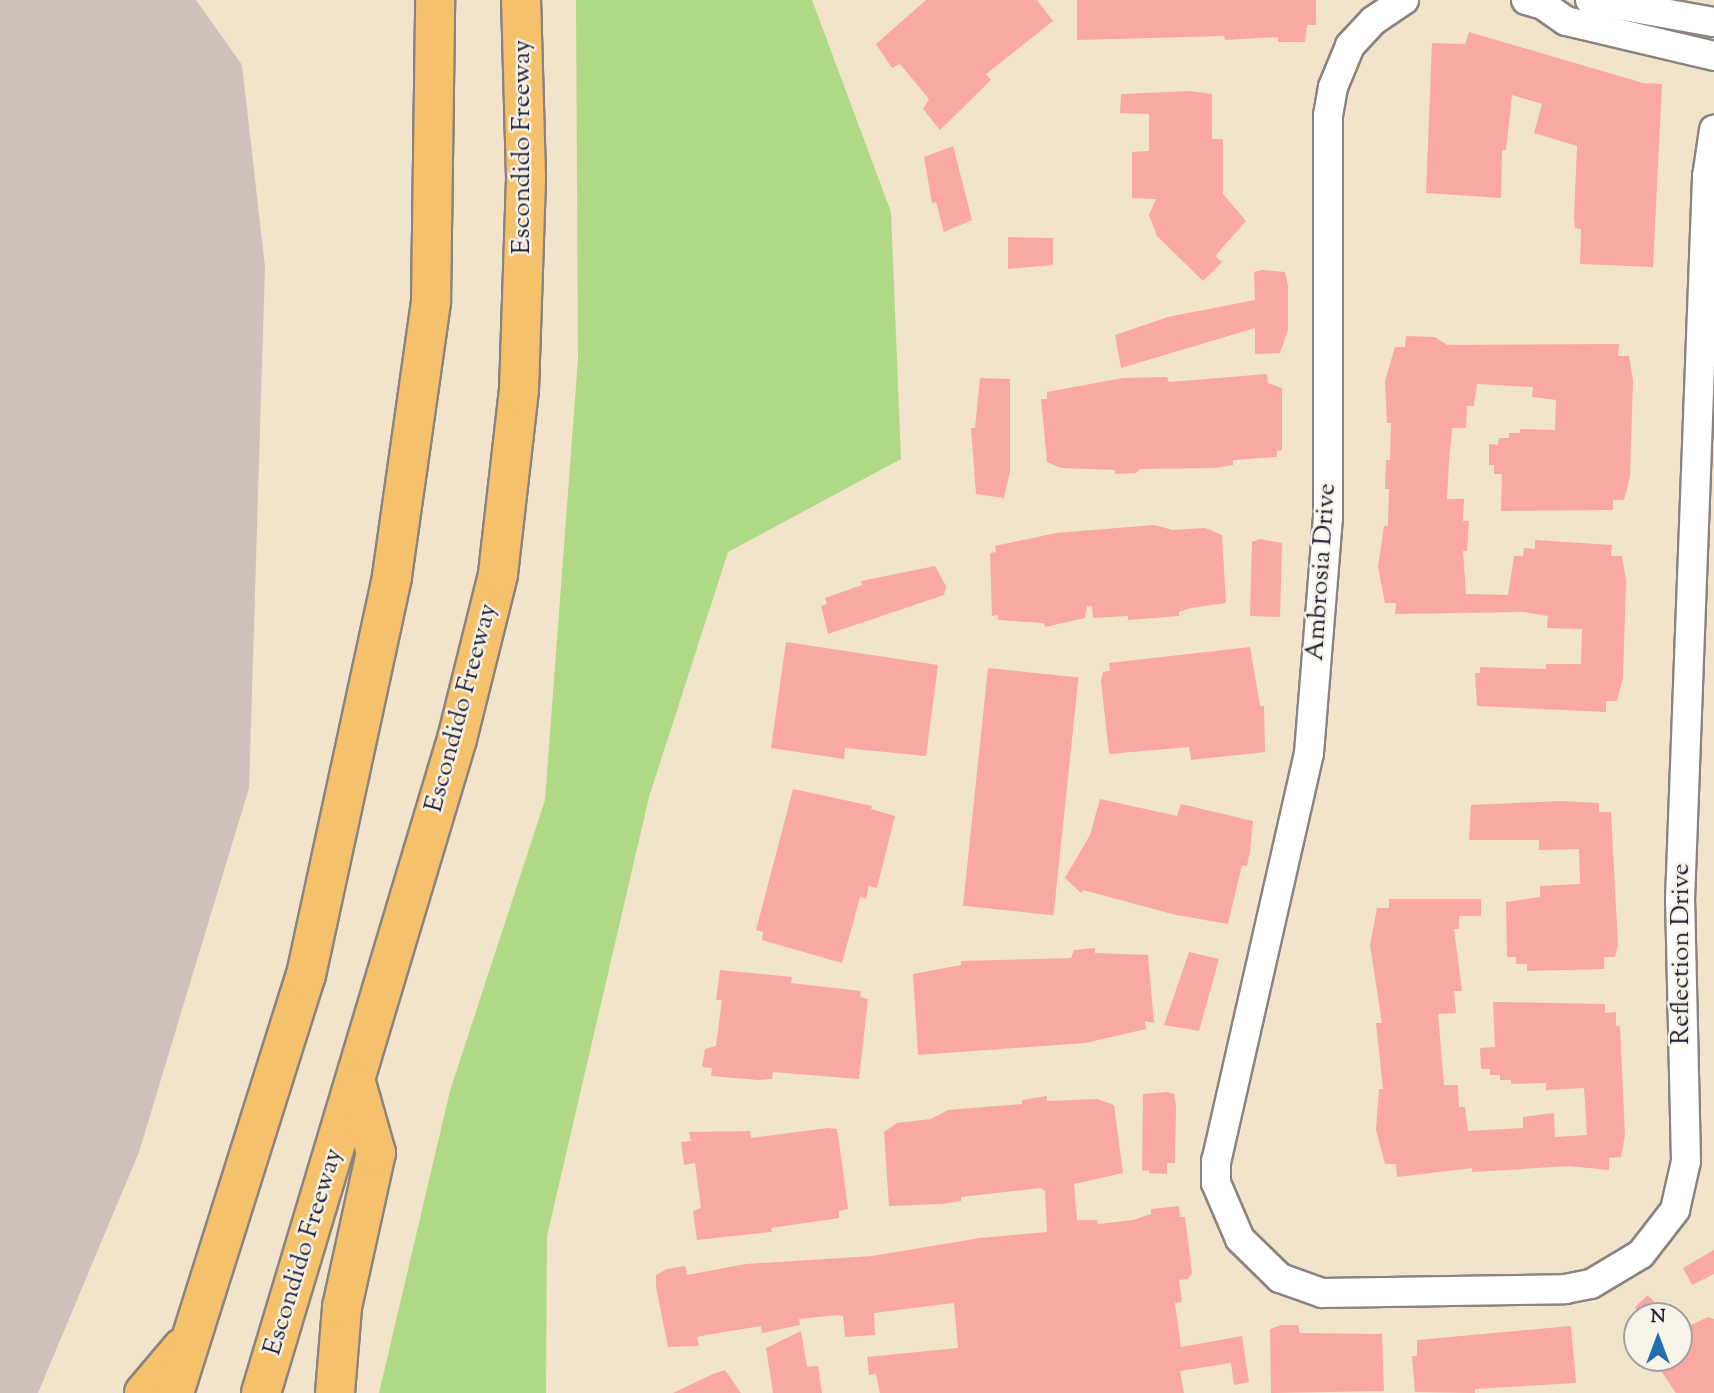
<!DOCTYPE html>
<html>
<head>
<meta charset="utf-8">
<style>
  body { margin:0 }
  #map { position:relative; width:1714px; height:1393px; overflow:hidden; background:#f1e4ca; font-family:"Sorts Mill Goudy",serif }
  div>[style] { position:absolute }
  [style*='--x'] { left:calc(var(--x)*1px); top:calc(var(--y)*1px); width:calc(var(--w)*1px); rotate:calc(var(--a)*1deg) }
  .industrial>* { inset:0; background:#cec1ba }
  .green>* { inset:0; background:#afd985 }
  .building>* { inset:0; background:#f9a8a3; transform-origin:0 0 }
  .roads { filter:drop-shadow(2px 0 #8a8382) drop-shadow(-2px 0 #8a8382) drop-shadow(0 2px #8a8382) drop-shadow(0 -2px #8a8382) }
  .minor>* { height:28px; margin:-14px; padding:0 14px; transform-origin:14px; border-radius:14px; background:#fff }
  .highway>* { height:38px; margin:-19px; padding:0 19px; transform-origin:19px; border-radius:19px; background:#f6c16b }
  span { translate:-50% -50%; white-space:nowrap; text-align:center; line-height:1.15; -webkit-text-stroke:5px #f7f3e8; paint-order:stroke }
  .street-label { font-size:26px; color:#22223b }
  .north { position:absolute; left:1623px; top:1302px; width:70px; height:70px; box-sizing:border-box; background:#f7f3e8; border:2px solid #a29fa3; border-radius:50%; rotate:0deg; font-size:19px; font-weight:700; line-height:28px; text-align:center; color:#22223b }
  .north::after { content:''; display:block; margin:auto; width:24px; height:32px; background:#1f6fb2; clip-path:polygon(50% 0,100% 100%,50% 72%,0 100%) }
</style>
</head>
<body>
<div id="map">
  <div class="industrial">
    <div style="clip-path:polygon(0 0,196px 0,242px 65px,265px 267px,249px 788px,139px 1152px,38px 1393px,0 1393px)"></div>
  </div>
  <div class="green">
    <div style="clip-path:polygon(576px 0,812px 0,891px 212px,901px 459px,728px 552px,649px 797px,547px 1236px,546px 1393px,379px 1393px,450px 1091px,545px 800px,578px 359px)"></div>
  </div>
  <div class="building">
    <div style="clip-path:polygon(926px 0,1037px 0,1053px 21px,986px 74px,991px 80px,940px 130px,923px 109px,929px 99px,900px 64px,892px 68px,876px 44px)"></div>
    <div style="clip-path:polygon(1077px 0,1316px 0,1316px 25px,1307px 25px,1305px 42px,1278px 42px,1278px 37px,1225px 40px,1224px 36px,1077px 40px)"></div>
    <div style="clip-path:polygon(1469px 32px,1643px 83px,1662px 84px,1653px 267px,1580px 264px,1581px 229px,1575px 228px,1574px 218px,1577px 146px,1534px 133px,1542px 104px,1512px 95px,1506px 150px,1502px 150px,1501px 198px,1426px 193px,1432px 43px,1465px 44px)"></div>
    <div style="clip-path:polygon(1190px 91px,1212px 94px,1212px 139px,1223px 139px,1223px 194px,1246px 221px,1215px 256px,1222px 262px,1203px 281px,1157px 236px,1149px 215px,1156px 199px,1132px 198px,1132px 152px,1149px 151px,1149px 114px,1120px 113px,1121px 94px)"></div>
    <div style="clip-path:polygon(953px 146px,972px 220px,944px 232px,936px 202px,932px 203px,924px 157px)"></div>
    <div style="clip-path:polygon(1008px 237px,1053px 238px,1053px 265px,1008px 269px)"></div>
    <div style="clip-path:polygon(1262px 270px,1285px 272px,1288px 285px,1288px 330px,1280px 353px,1255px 354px,1255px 328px,1121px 368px,1115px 335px,1168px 317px,1255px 300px,1254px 272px)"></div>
    <div style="clip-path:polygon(1406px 336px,1435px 337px,1447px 345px,1619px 344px,1618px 356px,1629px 356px,1633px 380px,1630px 477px,1624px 500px,1613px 500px,1613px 510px,1501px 511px,1502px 474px,1494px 474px,1494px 465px,1489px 465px,1489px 444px,1498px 445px,1499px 438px,1509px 438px,1509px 433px,1520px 433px,1520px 429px,1555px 430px,1556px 400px,1532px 397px,1533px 387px,1477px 384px,1474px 406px,1467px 406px,1466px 428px,1452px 428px,1449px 461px,1447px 499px,1464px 499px,1463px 521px,1469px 521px,1467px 551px,1463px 551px,1466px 594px,1508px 595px,1514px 556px,1523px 556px,1524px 548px,1535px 549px,1535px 540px,1612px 545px,1611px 556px,1622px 556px,1626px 580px,1623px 678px,1617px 701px,1606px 701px,1606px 712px,1477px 706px,1475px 673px,1480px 673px,1480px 667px,1546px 669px,1546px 664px,1581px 664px,1582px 629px,1547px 628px,1548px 616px,1524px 612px,1395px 614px,1396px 603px,1385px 603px,1378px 567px,1384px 526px,1388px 526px,1389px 489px,1385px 489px,1386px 460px,1390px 460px,1391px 423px,1387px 423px,1385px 381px,1395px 347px,1405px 347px)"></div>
    <div style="clip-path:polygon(1267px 374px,1268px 383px,1282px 388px,1282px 450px,1277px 451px,1277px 457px,1233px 460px,1233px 465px,1215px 468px,1140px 469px,1136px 473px,1115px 474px,1115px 470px,1061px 468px,1047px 462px,1041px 399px,1047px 399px,1047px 392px,1123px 378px,1167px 377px,1169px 382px)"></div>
    <div style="clip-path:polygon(980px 378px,1010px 379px,1010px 471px,1004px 498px,976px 494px,971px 428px,975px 428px)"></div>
    <div style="clip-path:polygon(1154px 525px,1173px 530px,1205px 528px,1222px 535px,1226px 603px,1191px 608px,1179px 612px,1179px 616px,1128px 620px,1128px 616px,1093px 618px,1092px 606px,1087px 606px,1085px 618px,1045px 627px,1044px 623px,998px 620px,998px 615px,992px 616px,990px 553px,996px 552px,995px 546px,1056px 533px)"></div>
    <div style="clip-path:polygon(1260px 539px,1282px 543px,1280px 617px,1250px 616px,1252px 542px)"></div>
    <div style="clip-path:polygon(935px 566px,946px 586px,944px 595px,828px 634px,821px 606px,827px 604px,825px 598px,862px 585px,861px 581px)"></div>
    <div style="clip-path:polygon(786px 642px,938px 665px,926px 756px,845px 748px,844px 759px,771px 748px)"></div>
    <div style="clip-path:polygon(1250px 647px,1260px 706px,1264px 706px,1265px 752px,1191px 760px,1189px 747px,1109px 754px,1101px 681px,1103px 672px,1110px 671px,1109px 663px)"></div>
    <div style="left:988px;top:668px;width:91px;height:239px;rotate:6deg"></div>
    <div style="clip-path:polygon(793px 789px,872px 806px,871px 809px,895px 816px,877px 888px,869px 886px,866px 899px,860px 897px,842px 963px,762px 940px,763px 932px,756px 930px)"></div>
    <div style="clip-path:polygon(1100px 799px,1177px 816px,1181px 804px,1253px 821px,1250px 851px,1247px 866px,1242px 865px,1228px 924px,1176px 915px,1083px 890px,1081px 893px,1065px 878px,1090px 835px)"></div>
    <div style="clip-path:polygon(1562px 801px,1599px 803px,1599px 812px,1611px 812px,1618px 945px,1615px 957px,1604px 957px,1604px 969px,1527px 971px,1527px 964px,1516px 964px,1516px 957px,1507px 957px,1506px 902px,1540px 897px,1540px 886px,1580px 884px,1579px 849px,1539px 850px,1539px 840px,1469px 840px,1471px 805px)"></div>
    <div style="clip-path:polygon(1389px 899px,1481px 899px,1481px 916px,1459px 916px,1459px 929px,1454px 929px,1462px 991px,1454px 991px,1456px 1013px,1438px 1014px,1444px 1085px,1458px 1085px,1459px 1107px,1465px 1107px,1468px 1131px,1523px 1128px,1523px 1117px,1554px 1113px,1555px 1137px,1587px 1135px,1584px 1088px,1546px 1090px,1546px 1083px,1511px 1084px,1511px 1080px,1500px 1080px,1500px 1075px,1490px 1075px,1490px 1069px,1481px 1069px,1480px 1048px,1495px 1047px,1493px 1002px,1605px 1004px,1605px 1013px,1616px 1012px,1616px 1026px,1620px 1026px,1625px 1135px,1621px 1157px,1609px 1158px,1609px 1170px,1568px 1166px,1472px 1172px,1472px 1168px,1397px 1177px,1396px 1164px,1385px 1164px,1376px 1130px,1379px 1089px,1383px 1089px,1376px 1023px,1382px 1023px,1370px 945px,1377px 908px,1389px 908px)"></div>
    <div style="clip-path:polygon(1095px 948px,1095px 953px,1148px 955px,1154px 1023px,1145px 1021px,1146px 1029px,1085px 1043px,918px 1055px,913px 974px,961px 965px,961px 961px,1071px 958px,1074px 950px)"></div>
    <div style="clip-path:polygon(1189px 952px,1219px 959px,1199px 1031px,1164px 1025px)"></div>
    <div style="clip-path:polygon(720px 970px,792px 977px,791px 983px,861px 991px,860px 997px,868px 999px,859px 1079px,773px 1072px,772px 1079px,758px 1080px,711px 1076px,712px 1068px,702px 1067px,705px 1049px,716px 1046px,722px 1000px,716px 1000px)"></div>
    <div style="clip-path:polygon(1167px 1092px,1174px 1094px,1176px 1106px,1175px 1163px,1167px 1163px,1167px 1174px,1149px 1173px,1149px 1170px,1142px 1171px,1143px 1094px)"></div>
    <div style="clip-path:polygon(1047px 1096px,1047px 1101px,1097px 1099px,1114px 1105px,1123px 1173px,1074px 1184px,1077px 1220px,1097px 1220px,1098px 1224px,1133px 1220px,1151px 1214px,1151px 1209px,1179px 1206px,1180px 1217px,1185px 1217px,1192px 1273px,1188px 1279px,1179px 1280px,1182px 1302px,1175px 1303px,1181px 1347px,1242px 1336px,1249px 1382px,1234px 1385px,1231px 1363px,1180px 1371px,1184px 1393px,880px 1393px,876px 1374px,869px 1375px,867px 1357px,958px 1348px,954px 1303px,874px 1313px,875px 1335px,845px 1337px,843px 1316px,838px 1315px,799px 1319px,800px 1325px,762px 1333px,761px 1326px,706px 1335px,697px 1337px,699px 1346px,668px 1347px,656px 1287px,656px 1275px,667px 1269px,685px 1266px,687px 1275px,746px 1264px,872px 1256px,980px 1238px,1047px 1232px,1045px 1191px,1040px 1188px,961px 1197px,961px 1201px,942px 1204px,889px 1206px,884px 1132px,897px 1123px,931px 1119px,948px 1110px,1022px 1104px,1022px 1100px)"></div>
    <div style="clip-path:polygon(828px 1128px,837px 1129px,842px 1163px,848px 1209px,839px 1211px,839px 1218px,771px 1228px,772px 1232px,697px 1240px,693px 1211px,701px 1208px,695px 1163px,684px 1165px,681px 1142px,691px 1141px,689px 1132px,750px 1131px,751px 1138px)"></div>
    <div style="clip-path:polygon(1714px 1250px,1714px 1274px,1692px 1285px,1683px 1268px)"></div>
    <div style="clip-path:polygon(1648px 1295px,1667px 1316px,1643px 1316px,1635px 1307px)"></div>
    <div style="clip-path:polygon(1708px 1317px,1714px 1319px,1714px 1393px,1676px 1393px,1652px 1358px,1679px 1358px,1679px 1331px)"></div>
    <div style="clip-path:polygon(1281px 1325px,1298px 1325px,1300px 1333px,1382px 1334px,1384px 1391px,1271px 1393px,1270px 1329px)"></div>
    <div style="clip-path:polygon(1571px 1326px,1576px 1383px,1475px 1389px,1475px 1393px,1415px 1392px,1412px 1356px,1417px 1356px,1417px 1340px)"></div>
    <div style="clip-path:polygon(801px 1331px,807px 1367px,818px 1366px,822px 1393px,773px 1393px,766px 1348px)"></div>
    <div style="clip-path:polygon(725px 1370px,741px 1393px,673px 1393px,713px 1374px)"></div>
  </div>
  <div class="roads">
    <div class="minor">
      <div style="--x:1404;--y:0;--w:37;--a:146"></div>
      <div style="--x:1373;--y:21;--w:34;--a:133"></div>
      <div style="--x:1350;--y:46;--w:44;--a:112.5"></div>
      <div style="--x:1333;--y:87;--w:29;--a:100"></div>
      <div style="--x:1328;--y:116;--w:401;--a:90"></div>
      <div style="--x:1328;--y:517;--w:237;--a:94.6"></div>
      <div style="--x:1309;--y:753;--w:418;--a:102.8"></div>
      <div style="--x:1216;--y:1161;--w:22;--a:90"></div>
      <div style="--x:1216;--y:1183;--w:61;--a:66.8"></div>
      <div style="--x:1240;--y:1239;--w:56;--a:44.3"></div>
      <div style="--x:1280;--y:1278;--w:45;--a:19.7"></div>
      <div style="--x:1322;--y:1293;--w:243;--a:-0.9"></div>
      <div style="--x:1565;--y:1289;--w:26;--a:-11"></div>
      <div style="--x:1591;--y:1284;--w:58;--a:-31"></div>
      <div style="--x:1641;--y:1254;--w:56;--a:-52.3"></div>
      <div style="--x:1675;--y:1210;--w:50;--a:-77.3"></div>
      <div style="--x:1686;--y:1161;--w:261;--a:-91.3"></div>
      <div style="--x:1680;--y:900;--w:724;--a:-87.86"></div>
      <div style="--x:1707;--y:177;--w:48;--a:-81.5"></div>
      <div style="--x:1526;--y:0;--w:18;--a:16"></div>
      <div style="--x:1543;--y:5;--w:28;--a:35"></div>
      <div style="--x:1566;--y:21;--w:152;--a:13.3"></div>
      <div style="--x:1590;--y:0;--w:126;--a:10.1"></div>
    </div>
    <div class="highway">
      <div style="--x:144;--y:1393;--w:59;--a:-49.8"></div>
      <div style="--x:174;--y:1393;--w:438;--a:-72.5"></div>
      <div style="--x:306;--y:975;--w:408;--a:-77.8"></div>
      <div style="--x:392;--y:576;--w:277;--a:-81.9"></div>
      <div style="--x:431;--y:302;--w:302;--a:-89.2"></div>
      <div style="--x:261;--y:1393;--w:683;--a:-73.32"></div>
      <div style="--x:457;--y:739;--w:170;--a:-76"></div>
      <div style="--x:498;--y:574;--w:185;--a:-83.5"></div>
      <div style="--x:519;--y:390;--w:213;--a:-88.1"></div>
      <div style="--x:526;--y:177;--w:177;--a:-91.6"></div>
      <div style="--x:335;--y:1393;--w:86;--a:-85.3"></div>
      <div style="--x:342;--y:1307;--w:158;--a:-77.6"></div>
      <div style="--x:376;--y:1153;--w:73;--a:-105.9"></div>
    </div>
  </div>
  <div class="street-label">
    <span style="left:523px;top:147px;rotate:-90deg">Escondido Freeway</span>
    <span style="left:1322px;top:572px;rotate:-86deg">Ambrosia Drive</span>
    <span style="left:462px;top:708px;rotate:-75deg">Escondido Freeway</span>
    <span style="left:1682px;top:954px;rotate:-90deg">Reflection Drive</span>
    <span style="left:304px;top:1252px;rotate:-73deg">Escondido Freeway</span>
  </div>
  <div class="north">N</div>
</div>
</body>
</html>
